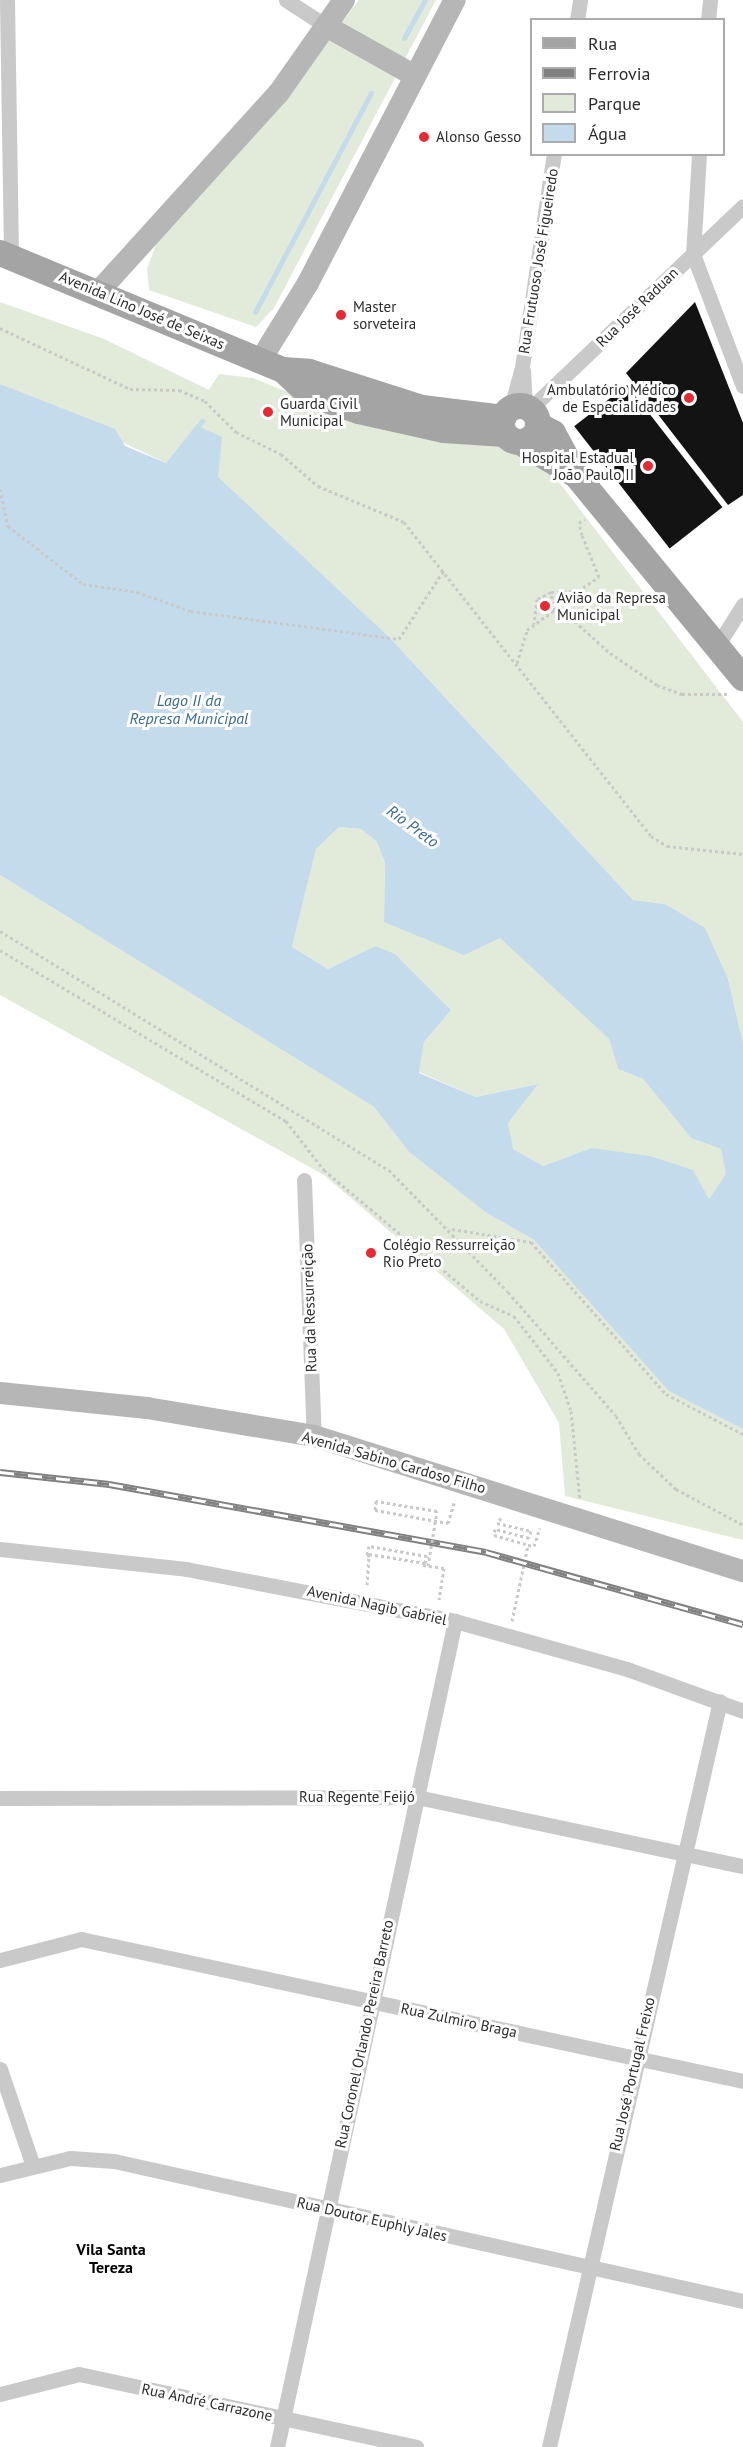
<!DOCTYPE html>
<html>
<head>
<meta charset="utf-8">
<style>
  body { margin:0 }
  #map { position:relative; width:743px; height:2447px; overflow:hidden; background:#fff; font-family:"PT Sans",sans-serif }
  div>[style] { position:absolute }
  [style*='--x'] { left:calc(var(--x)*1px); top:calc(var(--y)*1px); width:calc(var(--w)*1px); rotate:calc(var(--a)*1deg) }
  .green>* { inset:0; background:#e2ebd9 }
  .water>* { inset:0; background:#c4dbeb }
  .stream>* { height:5px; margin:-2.5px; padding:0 2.5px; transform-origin:2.5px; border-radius:2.5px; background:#c4dbeb }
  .building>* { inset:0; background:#131313; transform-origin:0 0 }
  .path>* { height:3px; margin-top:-1.5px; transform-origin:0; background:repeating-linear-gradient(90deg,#c9c9c9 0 3px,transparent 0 6px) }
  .minor>* { height:15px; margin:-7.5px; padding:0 7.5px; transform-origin:7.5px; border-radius:7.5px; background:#c9c9c9 }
  .secondary>* { height:22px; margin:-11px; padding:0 11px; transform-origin:11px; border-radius:11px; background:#b6b6b6 }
  .primary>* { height:26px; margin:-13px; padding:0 13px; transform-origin:13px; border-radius:13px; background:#a4a4a4 }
  .primary>.ring { margin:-13px; padding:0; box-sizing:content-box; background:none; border:26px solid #a4a4a4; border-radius:50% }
  .rail>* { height:7px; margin-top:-3.5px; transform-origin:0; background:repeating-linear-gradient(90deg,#fff 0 14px,#818181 0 28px); box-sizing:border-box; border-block:2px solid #818181 }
  .path-bridge>* { height:3px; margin-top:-1.5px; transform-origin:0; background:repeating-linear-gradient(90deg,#c9c9c9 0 3px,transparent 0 6px) }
  .dots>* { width:16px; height:16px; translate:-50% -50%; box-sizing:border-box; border:3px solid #fff; border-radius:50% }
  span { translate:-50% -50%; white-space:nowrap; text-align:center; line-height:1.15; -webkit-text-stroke:6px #fff; paint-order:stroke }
  .poi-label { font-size:15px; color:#2c2c2c }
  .left { translate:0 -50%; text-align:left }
  .right { translate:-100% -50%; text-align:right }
  .street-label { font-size:15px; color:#2c2c2c }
  .water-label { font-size:16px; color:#396b90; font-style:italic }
  .neighbourhood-label { font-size:16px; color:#000; font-weight:700 }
  .legend { position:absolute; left:530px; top:18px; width:195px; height:138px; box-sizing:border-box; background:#fff; border:2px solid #ababab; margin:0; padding:8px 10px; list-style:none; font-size:18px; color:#2c2c2c }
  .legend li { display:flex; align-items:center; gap:12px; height:30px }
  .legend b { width:30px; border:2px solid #ababab }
</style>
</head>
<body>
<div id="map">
  <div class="green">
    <div style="clip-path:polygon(359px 0,436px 0,274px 308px,256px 327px,149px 290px,147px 269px,158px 239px,260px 129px)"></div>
    <div style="clip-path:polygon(0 302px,104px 339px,209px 390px,219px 374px,253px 378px,315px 403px,504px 445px,542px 460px,743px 722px,743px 1043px,728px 979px,665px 904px,633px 900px,390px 638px,217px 477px,196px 425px,166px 463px,0 384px)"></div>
    <div style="clip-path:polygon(339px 827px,361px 829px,377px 842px,385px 863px,384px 922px,500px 937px,609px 1039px,618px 1069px,643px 1079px,691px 1138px,721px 1149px,727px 1174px,708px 1200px,591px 1148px,543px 1166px,512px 1149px,508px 1123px,537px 1084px,476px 1097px,419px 1072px,424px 1042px,451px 1010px,375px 946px,328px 969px,292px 947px,316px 848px)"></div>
    <div style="clip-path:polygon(0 875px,374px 1107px,409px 1152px,485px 1212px,534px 1240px,669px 1390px,743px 1429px,743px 1540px,565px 1496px,559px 1423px,504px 1329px,324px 1175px,0 995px)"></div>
  </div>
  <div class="water">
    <div style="clip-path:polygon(evenodd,0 384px,115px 429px,125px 446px,166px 463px,196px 425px,222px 437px,218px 477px,390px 638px,633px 900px,665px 904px,705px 928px,728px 979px,743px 1043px,743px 1429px,669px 1391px,534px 1240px,485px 1212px,409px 1152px,374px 1107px,0 875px,0 384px,339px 827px,361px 829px,377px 842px,385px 863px,384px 922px,464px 955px,500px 938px,609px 1039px,618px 1069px,643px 1079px,691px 1138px,721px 1149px,726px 1174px,709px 1199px,693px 1170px,650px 1156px,591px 1148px,543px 1166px,513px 1149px,508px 1123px,538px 1084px,476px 1097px,419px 1073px,424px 1042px,451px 1010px,395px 954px,375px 946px,328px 969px,292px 947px,316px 849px,339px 827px)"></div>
  </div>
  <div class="stream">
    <div style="--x:404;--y:38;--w:43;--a:-61.1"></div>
    <div style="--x:255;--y:312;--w:248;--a:-62.1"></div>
    <div style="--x:194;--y:431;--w:13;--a:-51"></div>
  </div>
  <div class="building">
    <div style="clip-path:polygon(695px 302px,743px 423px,743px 495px,728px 505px,626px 373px)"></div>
    <div style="left:627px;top:385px;width:155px;height:67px;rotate:52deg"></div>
  </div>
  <div class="path">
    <div style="--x:0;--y:328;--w:144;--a:25.1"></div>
    <div style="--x:130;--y:389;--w:49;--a:1.2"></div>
    <div style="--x:179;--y:390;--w:28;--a:23"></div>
    <div style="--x:205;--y:401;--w:44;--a:45"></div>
    <div style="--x:236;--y:432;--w:50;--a:26.1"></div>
    <div style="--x:281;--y:454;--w:49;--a:40.9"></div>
    <div style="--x:318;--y:486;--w:93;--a:22.7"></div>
    <div style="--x:404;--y:522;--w:400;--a:51.8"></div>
    <div style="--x:651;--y:836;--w:19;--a:32"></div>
    <div style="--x:667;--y:846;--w:76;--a:6"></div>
    <div style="--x:0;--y:489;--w:38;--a:78"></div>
    <div style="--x:8;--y:526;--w:95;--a:37.7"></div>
    <div style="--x:83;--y:584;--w:55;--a:8.4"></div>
    <div style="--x:137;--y:592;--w:57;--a:19.4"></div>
    <div style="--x:191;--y:611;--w:210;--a:7.7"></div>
    <div style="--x:399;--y:639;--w:82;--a:-56.9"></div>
    <div style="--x:551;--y:592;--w:27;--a:-2"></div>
    <div style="--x:578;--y:591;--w:25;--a:-34"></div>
    <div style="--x:599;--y:577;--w:45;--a:-112"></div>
    <div style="--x:582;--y:535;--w:12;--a:-104"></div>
    <div style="--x:579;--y:523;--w:7;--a:-34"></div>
    <div style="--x:557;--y:605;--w:72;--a:42.2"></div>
    <div style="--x:610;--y:653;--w:57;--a:34.2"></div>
    <div style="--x:657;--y:685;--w:27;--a:20"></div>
    <div style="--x:682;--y:694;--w:46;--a:0"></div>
    <div style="--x:517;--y:663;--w:34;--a:-73"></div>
    <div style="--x:527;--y:630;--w:34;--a:-36"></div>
    <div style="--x:555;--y:610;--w:18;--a:-103"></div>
    <div style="--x:551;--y:592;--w:16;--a:153"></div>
    <div style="--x:537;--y:599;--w:25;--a:97"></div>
    <div style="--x:0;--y:931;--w:457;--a:31.6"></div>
    <div style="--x:389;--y:1170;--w:170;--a:45.7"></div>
    <div style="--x:508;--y:1292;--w:164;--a:48.9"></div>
    <div style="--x:616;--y:1416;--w:44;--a:58.8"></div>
    <div style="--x:639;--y:1454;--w:51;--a:43.4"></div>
    <div style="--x:676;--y:1489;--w:76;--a:28.2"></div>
    <div style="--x:0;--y:950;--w:333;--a:30.9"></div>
    <div style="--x:286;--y:1121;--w:62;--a:52.2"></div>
    <div style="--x:324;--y:1170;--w:204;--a:40"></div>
    <div style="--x:480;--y:1301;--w:37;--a:24"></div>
    <div style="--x:514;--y:1316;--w:72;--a:52.3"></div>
    <div style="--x:558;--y:1373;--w:40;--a:71.1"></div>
    <div style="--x:571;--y:1411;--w:89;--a:84.2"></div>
    <div style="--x:452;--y:1229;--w:80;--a:9.3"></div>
    <div style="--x:531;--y:1242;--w:203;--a:48.4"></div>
    <div style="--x:666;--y:1394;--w:87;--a:27.5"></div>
    <div style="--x:437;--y:1511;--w:62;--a:-170.7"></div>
    <div style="--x:376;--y:1501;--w:9;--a:96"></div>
    <div style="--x:375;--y:1510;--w:74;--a:10.1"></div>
    <div style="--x:448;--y:1523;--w:24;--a:-73"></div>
    <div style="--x:501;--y:1518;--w:6;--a:129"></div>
    <div style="--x:497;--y:1523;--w:35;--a:13"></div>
    <div style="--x:531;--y:1531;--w:7;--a:106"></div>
    <div style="--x:529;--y:1538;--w:35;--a:-165"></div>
    <div style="--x:495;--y:1529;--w:6;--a:99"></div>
    <div style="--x:494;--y:1535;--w:35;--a:16"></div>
    <div style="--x:423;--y:1565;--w:21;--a:8"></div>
    <div style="--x:444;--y:1568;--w:32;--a:99"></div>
    <div style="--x:367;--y:1585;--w:31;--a:-86"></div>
    <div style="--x:369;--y:1554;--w:57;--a:9.1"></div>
    <div style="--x:425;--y:1563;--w:7;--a:-74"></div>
    <div style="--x:427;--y:1556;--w:59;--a:-170.2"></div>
    <div style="--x:369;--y:1546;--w:9;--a:103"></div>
    <div style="--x:512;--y:1621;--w:78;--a:-78.1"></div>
    <div style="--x:528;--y:1545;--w:6;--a:9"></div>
    <div style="--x:534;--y:1546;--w:19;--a:-72"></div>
  </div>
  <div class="minor">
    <div style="--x:7;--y:0;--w:257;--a:89.1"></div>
    <div style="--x:286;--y:0;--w:48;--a:33"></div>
    <div style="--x:577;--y:20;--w:20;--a:-81"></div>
    <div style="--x:708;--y:20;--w:20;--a:-84"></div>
    <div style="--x:699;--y:154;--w:100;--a:93.4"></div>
    <div style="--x:693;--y:254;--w:141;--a:69.3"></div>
    <div style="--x:523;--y:370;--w:37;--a:87"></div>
    <div style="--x:511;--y:408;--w:42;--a:-75"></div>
    <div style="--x:522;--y:367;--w:215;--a:-81.5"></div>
    <div style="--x:530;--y:409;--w:294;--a:-43.6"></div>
    <div style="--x:717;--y:646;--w:49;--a:-57.6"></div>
    <div style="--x:304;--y:1180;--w:256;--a:87.8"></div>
    <div style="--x:0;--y:1549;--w:187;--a:6.1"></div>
    <div style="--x:186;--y:1569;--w:274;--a:10.9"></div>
    <div style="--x:455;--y:1621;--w:179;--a:15.6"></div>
    <div style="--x:627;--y:1669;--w:123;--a:19.9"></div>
    <div style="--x:0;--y:1798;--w:417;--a:-0.1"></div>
    <div style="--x:417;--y:1797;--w:333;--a:12"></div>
    <div style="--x:0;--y:1960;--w:84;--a:-14.5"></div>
    <div style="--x:81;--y:1939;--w:677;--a:12.11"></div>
    <div style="--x:0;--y:2069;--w:102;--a:71.2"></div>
    <div style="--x:0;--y:2175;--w:72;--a:-13.7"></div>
    <div style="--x:70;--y:2158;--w:44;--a:3.9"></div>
    <div style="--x:114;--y:2161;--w:644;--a:12.55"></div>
    <div style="--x:0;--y:2394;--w:81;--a:-14.2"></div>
    <div style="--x:79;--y:2374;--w:345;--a:12.2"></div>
    <div style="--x:277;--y:2447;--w:845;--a:-77.84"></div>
    <div style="--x:549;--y:2447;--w:765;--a:-77.09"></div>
  </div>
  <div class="secondary">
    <div style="--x:326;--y:26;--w:102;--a:29.3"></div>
    <div style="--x:100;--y:290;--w:265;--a:-47.8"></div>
    <div style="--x:278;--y:94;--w:115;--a:-54.9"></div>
    <div style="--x:260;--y:361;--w:92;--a:-58.4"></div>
    <div style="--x:308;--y:283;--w:319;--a:-62.6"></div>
    <div style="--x:0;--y:1393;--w:148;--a:5.8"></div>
    <div style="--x:147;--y:1408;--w:169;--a:9.5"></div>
    <div style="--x:314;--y:1436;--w:450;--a:17.5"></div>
  </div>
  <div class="primary">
    <div style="--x:0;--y:253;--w:306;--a:22.5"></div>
    <div style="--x:283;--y:370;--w:26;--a:4"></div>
    <div style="--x:309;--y:372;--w:119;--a:17.7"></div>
    <div style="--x:422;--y:408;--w:82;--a:7"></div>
    <div style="--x:283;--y:370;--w:35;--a:43"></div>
    <div style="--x:309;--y:394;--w:53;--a:18.8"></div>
    <div style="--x:359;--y:411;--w:87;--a:12.6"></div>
    <div style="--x:444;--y:430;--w:61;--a:3.8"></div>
    <div class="ring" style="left:502px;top:406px;width:10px;height:10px"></div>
    <div style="--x:538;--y:425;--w:17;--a:28"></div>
    <div style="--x:553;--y:433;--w:44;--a:61.7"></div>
    <div style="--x:520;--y:442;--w:65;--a:30.5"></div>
    <div style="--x:576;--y:475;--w:263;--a:50.6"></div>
  </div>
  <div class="rail">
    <div style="--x:0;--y:1472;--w:110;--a:6.3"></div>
    <div style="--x:109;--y:1484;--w:383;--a:10.2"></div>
    <div style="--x:486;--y:1552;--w:267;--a:15.7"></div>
  </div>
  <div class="path-bridge">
    <div style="--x:367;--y:1555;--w:5;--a:11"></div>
    <div style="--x:428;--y:1566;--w:56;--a:-80.7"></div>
  </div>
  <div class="dots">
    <div style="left:424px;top:137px;background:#e92931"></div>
    <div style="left:341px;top:315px;background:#e92931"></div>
    <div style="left:689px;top:398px;background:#e92931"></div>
    <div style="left:268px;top:412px;background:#e92931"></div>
    <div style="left:648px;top:466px;background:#e92931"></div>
    <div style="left:545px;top:606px;background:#e92931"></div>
    <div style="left:371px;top:1253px;background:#e92931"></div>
  </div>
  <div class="poi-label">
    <span class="left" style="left:436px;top:137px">Alonso Gesso</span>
    <span class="left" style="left:353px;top:315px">Master<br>sorveteira</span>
    <span class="right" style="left:676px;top:398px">Ambulatório Médico<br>de Especialidades</span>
    <span class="left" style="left:280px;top:412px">Guarda Civil<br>Municipal</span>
    <span class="right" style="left:634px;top:466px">Hospital Estadual<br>João Paulo II</span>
    <span class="left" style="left:557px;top:606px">Avião da Represa<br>Municipal</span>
    <span class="left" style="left:383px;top:1253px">Colégio Ressurreição<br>Rio Preto</span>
  </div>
  <div class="street-label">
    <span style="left:538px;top:261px;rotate:-81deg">Rua Frutuoso José Figueiredo</span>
    <span style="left:637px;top:307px;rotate:-44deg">Rua José Raduan</span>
    <span style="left:142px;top:310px;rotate:23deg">Avenida Lino José de Seixas</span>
    <span style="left:309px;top:1308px;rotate:-92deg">Rua da Ressurreição</span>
    <span style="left:394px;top:1462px;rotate:16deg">Avenida Sabino Cardoso Filho</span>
    <span style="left:377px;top:1605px;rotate:12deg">Avenida Nagib Gabriel</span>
    <span style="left:357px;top:1797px">Rua Regente Feijó</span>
    <span style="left:459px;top:2020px;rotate:12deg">Rua Zulmiro Braga</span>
    <span style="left:364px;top:2034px;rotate:-78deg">Rua Coronel Orlando Pereira Barreto</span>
    <span style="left:632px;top:2074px;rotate:-77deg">Rua José Portugal Freixo</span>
    <span style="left:372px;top:2219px;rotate:13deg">Rua Doutor Euphly Jales</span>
    <span style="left:207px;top:2402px;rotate:12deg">Rua André Carrazone</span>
  </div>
  <div class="water-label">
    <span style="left:189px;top:709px">Lago II da<br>Represa Municipal</span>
    <span style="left:413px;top:826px;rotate:36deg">Rio Preto</span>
  </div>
  <div class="neighbourhood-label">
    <span style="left:111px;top:2258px">Vila Santa<br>Tereza</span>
  </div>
  <ul class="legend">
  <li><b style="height:8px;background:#a4a4a4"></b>Rua</li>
  <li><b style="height:8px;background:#818181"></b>Ferrovia</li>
  <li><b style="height:16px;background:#e2ebd9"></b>Parque</li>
  <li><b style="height:16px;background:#c4dbeb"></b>Água</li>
  </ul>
</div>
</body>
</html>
